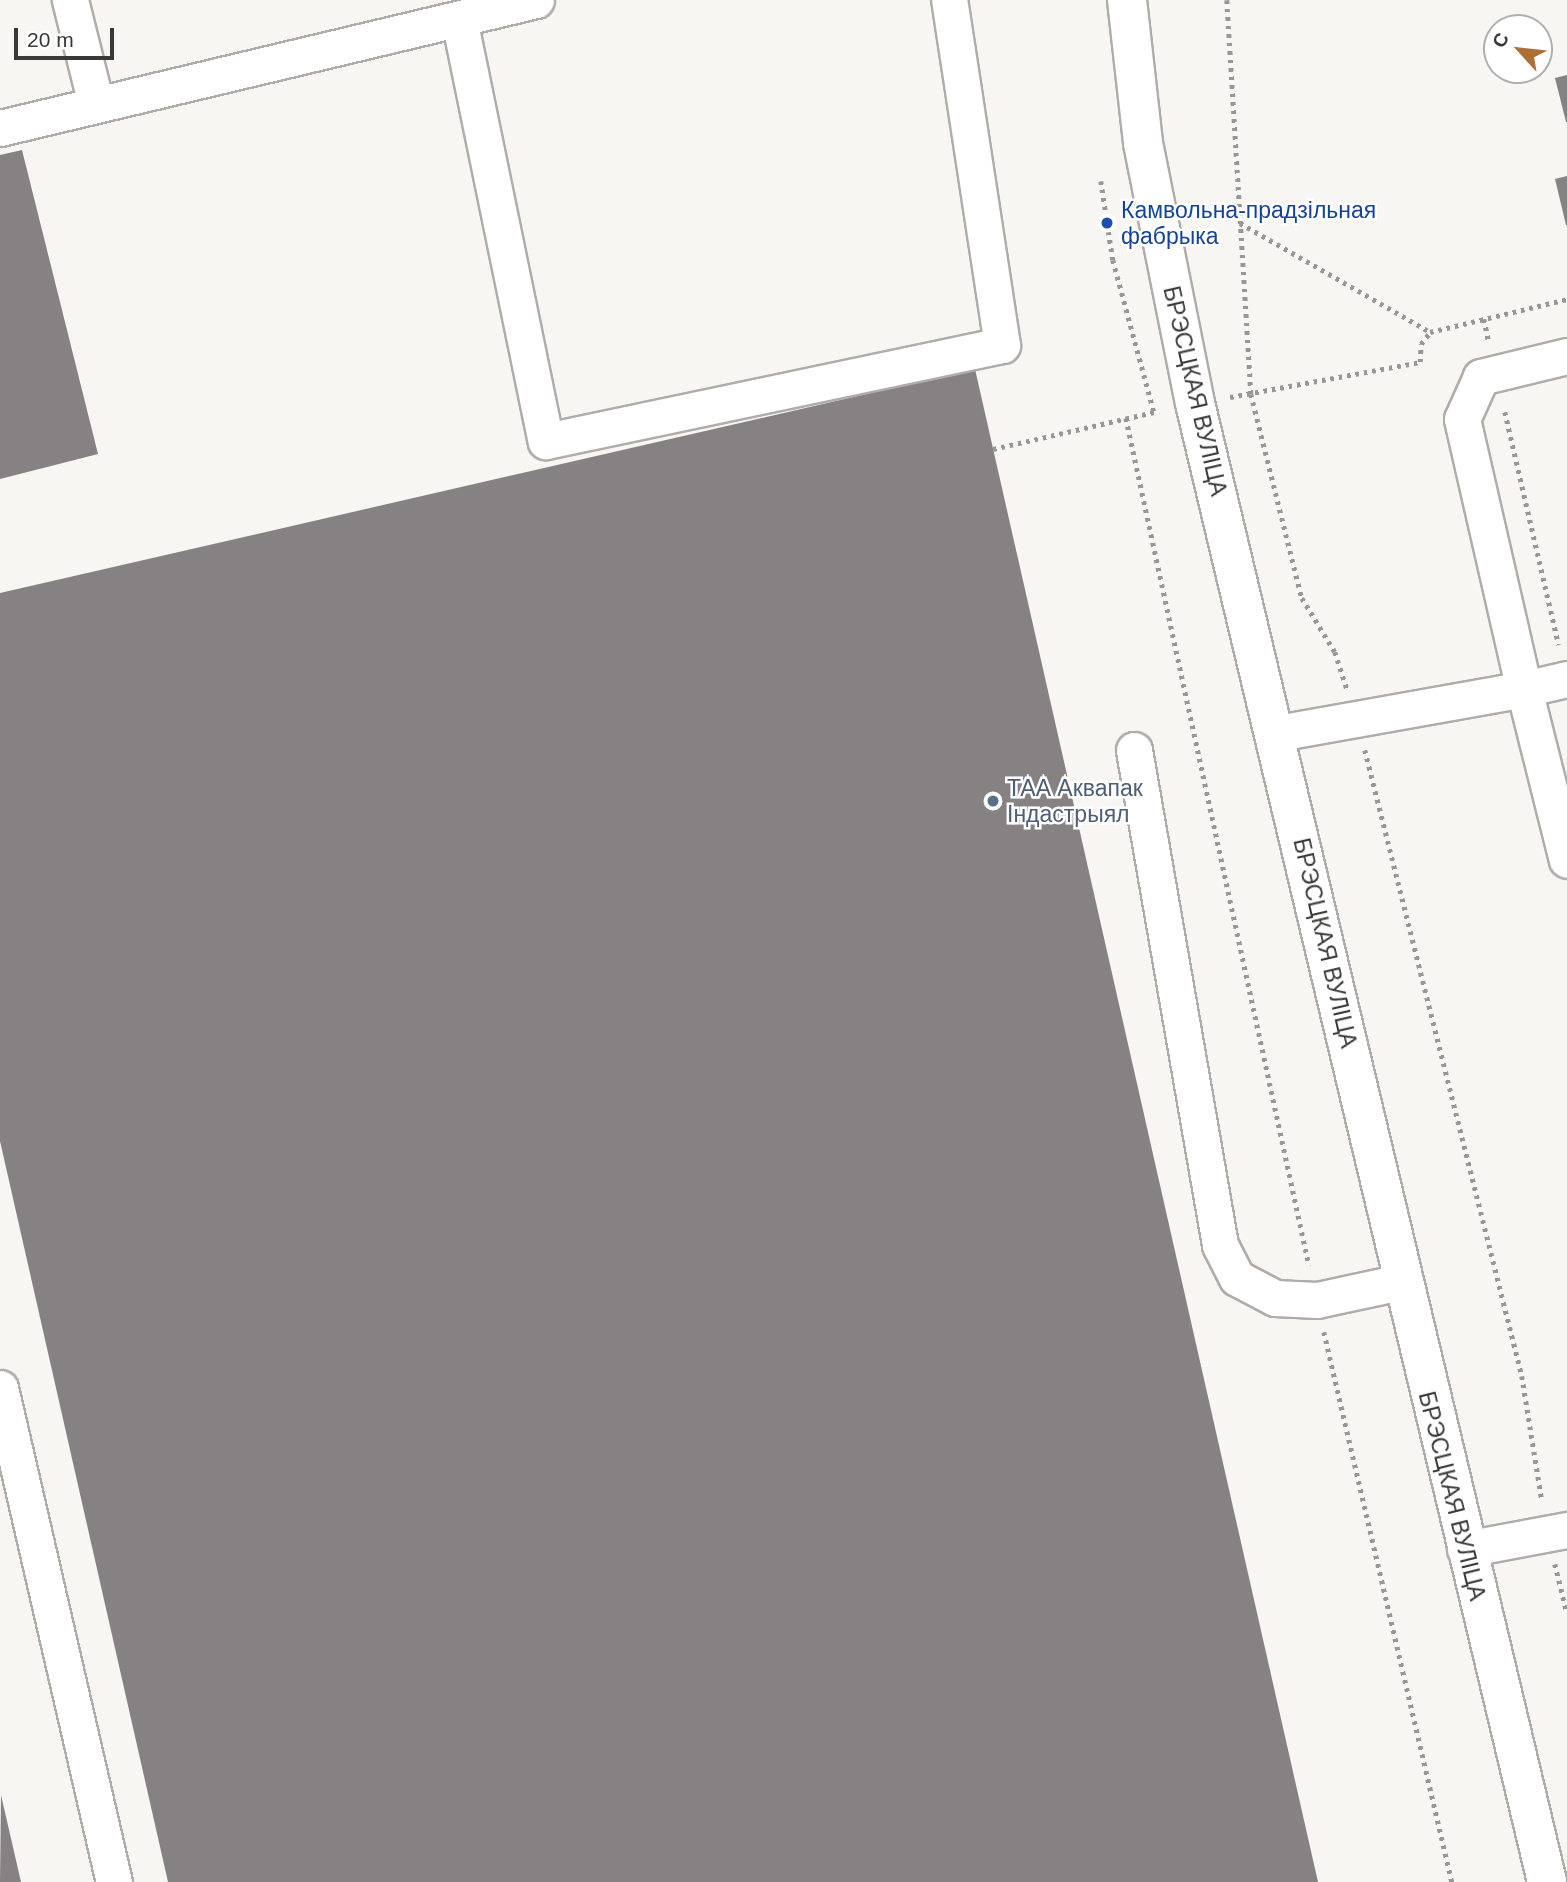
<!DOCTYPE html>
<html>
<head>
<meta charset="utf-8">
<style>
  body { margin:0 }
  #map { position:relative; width:1567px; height:1882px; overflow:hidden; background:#f8f6f3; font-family:Arial,sans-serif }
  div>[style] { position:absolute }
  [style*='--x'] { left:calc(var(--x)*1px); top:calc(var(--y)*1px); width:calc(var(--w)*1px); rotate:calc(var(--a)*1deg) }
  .building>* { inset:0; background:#868284 }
  .path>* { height:4.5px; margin-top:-2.25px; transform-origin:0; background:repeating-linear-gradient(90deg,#989795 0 3.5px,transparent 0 8.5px) }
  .roads { filter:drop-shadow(2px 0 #afaca9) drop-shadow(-2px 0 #afaca9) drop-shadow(0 2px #afaca9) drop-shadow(0 -2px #afaca9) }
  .minor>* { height:35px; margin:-17.5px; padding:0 17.5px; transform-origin:17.5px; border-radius:17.5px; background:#fff }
  .major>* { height:38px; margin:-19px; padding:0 19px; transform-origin:19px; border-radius:19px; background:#fff }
  .dots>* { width:19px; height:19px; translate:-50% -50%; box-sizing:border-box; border:4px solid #fff; border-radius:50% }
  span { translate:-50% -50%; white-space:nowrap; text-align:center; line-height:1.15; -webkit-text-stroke:5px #fff; paint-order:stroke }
  .transit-label { font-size:23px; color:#164399 }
  .left { translate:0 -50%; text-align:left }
  .street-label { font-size:23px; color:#393837 }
  .service-label { font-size:23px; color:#4e5e75 }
  .north { position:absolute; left:1483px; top:14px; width:70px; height:70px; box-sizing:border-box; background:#fff; border:2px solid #b0afaf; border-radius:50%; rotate:297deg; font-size:19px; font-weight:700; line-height:28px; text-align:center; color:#393837 }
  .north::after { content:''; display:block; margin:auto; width:24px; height:32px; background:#ae6f35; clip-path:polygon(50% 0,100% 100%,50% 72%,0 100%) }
  .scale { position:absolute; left:14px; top:28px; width:100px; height:32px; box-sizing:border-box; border:4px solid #393837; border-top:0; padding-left:9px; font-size:21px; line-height:24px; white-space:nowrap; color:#393837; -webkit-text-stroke:5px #fff; paint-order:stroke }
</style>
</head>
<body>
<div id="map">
  <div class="building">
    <div style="clip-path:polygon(1567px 75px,1567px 122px,1566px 122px,1555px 78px)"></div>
    <div style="clip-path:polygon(22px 150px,98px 454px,0 479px,0 155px)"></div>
    <div style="clip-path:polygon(1567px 176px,1567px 225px,1566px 225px,1555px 179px)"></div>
    <div style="clip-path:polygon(975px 369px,1318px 1882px,168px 1882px,0 1141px,0 593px)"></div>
    <div style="clip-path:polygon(1px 1795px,21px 1882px,0 1882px)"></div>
  </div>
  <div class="path">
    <div style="--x:1227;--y:0;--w:395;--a:86.5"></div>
    <div style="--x:1251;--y:394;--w:210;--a:76"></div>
    <div style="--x:1302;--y:598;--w:63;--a:58.6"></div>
    <div style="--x:1335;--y:652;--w:38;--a:72"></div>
    <div style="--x:1101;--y:181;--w:80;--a:81.4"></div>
    <div style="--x:1113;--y:260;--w:157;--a:74.9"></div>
    <div style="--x:1240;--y:223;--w:219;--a:29.8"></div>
    <div style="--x:1430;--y:332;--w:141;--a:-13.5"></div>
    <div style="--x:1484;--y:319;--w:24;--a:78"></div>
    <div style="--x:1230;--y:397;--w:193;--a:-10.4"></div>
    <div style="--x:1420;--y:362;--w:18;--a:-87"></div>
    <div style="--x:1421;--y:344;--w:15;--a:-53"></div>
    <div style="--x:1505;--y:412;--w:239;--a:77"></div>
    <div style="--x:1126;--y:418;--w:867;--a:77.81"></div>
    <div style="--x:993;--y:449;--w:170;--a:-12.9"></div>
    <div style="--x:1365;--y:750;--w:645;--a:75.92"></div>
    <div style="--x:1522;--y:1376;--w:127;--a:80.9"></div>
    <div style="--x:1324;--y:1332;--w:565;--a:76.9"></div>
    <div style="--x:1555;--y:1564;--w:50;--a:76.2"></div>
  </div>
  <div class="roads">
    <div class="minor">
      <div style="--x:70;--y:0;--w:107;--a:76"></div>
      <div style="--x:459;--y:19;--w:431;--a:78.4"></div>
      <div style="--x:546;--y:441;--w:466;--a:-11.9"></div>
      <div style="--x:1002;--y:345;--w:349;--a:-98.7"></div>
      <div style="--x:0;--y:128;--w:551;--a:-13.43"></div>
      <div style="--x:1567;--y:356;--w:89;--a:166.3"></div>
      <div style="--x:1481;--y:377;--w:46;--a:114.3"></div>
      <div style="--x:1462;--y:419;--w:277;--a:77.1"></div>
      <div style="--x:1524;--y:689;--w:44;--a:-13.1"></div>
      <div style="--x:1278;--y:733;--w:250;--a:-10.1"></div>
      <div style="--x:1524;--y:689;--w:176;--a:75.9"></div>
      <div style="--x:1134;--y:750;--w:502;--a:80.14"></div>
      <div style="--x:1220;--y:1245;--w:37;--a:63"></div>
      <div style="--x:1237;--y:1278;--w:43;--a:27.8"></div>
      <div style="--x:1275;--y:1298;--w:42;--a:2.7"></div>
      <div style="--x:1317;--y:1300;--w:85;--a:-12.2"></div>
      <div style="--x:0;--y:1388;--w:507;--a:77.01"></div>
      <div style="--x:1465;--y:1549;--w:104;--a:-10.6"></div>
    </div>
    <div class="major">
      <div style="--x:1127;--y:0;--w:144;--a:83.6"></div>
      <div style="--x:1143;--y:143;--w:265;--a:78.7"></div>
      <div style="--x:1195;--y:403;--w:1520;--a:76.61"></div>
    </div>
  </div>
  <div class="dots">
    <div style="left:1107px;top:223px;background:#1a4fb4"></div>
    <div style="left:993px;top:801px;background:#5c6f8a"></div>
  </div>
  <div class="transit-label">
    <span class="left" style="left:1121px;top:223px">Камвольна-прадзільная<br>фабрыка</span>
  </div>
  <div class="street-label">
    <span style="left:1195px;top:391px;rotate:77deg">БРЭСЦКАЯ ВУЛІЦА</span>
    <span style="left:1325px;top:943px;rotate:77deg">БРЭСЦКАЯ ВУЛІЦА</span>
    <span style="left:1452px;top:1496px;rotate:76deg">БРЭСЦКАЯ ВУЛІЦА</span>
  </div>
  <div class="service-label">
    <span class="left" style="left:1007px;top:801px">ТАА Аквапак<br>Індастрыял</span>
  </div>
  <div class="north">С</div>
  <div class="scale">20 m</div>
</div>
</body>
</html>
